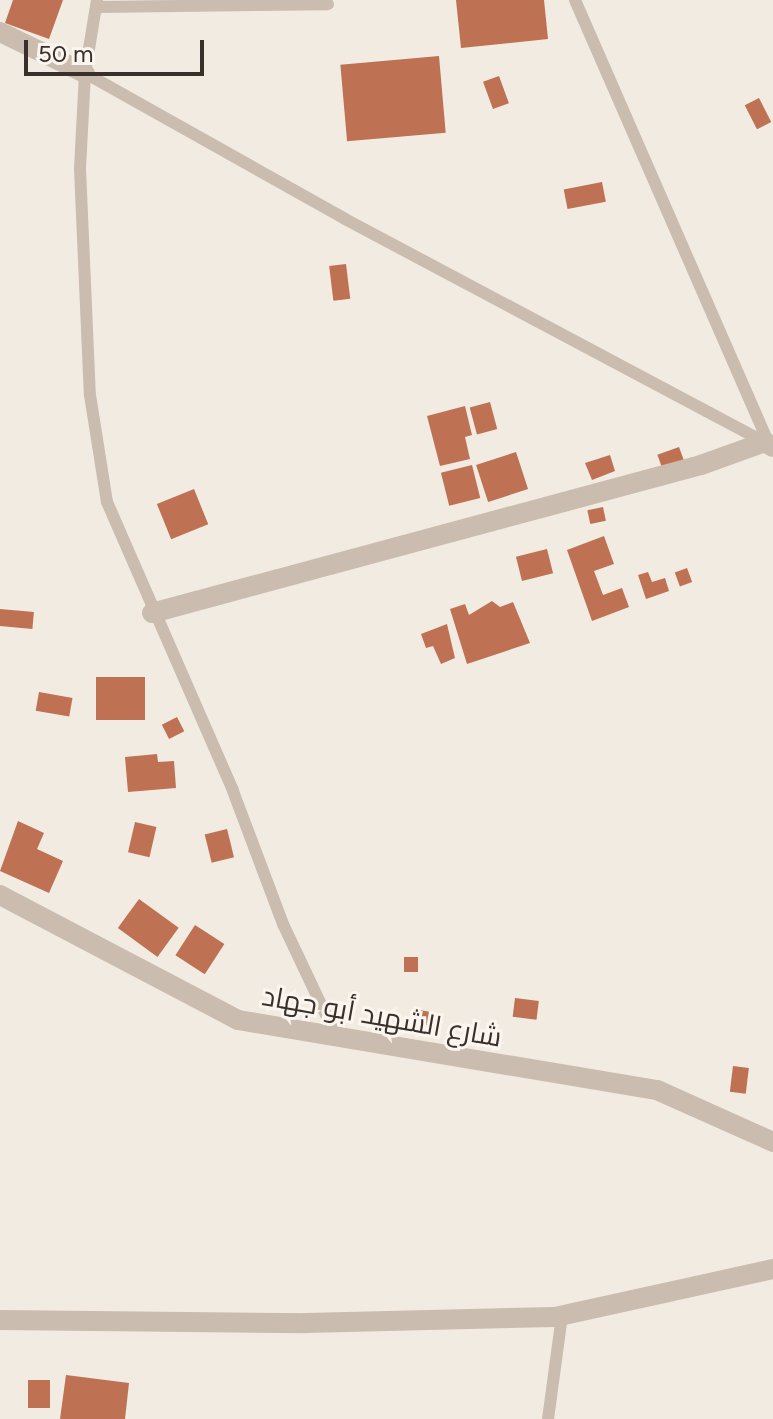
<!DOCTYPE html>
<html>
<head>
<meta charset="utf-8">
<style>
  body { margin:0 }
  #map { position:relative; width:773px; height:1419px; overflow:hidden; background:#f2ebe2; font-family:Figtree,Cairo,sans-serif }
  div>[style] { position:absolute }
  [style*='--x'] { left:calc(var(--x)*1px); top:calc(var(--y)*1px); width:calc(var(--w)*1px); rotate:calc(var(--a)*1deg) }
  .building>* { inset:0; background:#be7153; transform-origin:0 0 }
  .lane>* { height:12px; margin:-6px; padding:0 6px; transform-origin:6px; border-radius:6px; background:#cabcae }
  .street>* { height:20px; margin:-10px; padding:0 10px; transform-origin:10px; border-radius:10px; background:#cabcae }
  span { translate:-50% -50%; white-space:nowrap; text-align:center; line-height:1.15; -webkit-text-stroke:6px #faf5ee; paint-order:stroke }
  .street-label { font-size:28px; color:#39302c }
  .scale { position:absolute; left:24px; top:40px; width:180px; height:36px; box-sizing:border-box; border:4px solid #39302c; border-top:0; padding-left:10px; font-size:24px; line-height:28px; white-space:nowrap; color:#39302c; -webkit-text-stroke:6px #faf5ee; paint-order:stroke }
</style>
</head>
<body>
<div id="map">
  <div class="building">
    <div style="clip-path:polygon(13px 0,63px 0,49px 39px,5px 23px)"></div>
    <div style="clip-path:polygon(456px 0,544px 0,548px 39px,461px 48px)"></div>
    <div style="left:439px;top:56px;width:77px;height:99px;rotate:85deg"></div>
    <div style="left:499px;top:76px;width:29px;height:17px;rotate:70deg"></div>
    <div style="left:759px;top:98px;width:27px;height:16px;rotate:63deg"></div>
    <div style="left:602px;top:182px;width:20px;height:39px;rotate:79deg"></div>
    <div style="left:346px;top:264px;width:35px;height:17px;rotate:83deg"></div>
    <div style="left:490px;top:402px;width:28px;height:21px;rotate:75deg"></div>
    <div style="clip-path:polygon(465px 406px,472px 435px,465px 437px,470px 459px,440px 466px,427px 416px)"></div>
    <div style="left:679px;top:447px;width:15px;height:23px;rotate:70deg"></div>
    <div style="left:516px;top:452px;width:39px;height:42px;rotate:72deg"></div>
    <div style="clip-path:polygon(610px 455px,615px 471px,592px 480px,585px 463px)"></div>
    <div style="left:472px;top:465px;width:34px;height:32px;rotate:76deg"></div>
    <div style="left:194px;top:489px;width:38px;height:40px;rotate:68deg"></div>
    <div style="left:603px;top:507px;width:14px;height:16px;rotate:78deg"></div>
    <div style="clip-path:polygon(604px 536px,614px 564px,594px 571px,603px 595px,622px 588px,629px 607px,592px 621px,567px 550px)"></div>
    <div style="left:547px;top:549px;width:25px;height:32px;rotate:76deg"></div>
    <div style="left:687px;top:568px;width:15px;height:13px;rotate:70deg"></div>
    <div style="clip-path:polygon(648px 572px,652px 582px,665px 578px,669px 591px,646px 599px,638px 575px)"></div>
    <div style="clip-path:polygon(492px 601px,500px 607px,513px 602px,530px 643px,467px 664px,450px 609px,465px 604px,469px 615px)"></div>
    <div style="left:0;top:609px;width:34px;height:17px;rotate:5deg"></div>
    <div style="clip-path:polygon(447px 624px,455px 658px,441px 664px,433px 646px,426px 648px,421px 634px)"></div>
    <div style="left:96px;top:677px;width:49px;height:43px"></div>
    <div style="left:39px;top:692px;width:34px;height:19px;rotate:10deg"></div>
    <div style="left:177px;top:717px;width:16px;height:17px;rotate:63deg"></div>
    <div style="clip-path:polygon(157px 754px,158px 762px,174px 761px,176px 788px,128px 792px,125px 757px)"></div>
    <div style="clip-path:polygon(18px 821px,44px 833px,37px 849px,63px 861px,49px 893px,0 871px)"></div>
    <div style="left:135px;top:822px;width:22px;height:31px;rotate:13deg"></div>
    <div style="left:227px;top:829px;width:29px;height:23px;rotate:76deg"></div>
    <div style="left:139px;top:899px;width:49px;height:36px;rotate:36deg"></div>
    <div style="left:195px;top:925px;width:35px;height:36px;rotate:33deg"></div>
    <div style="left:404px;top:957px;width:14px;height:15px"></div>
    <div style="left:515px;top:998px;width:24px;height:19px;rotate:7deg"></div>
    <div style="left:413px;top:1009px;width:20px;height:14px;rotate:9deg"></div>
    <div style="left:733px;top:1066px;width:16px;height:26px;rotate:7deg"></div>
    <div style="clip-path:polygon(66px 1375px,129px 1383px,125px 1419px,60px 1419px)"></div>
    <div style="left:28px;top:1380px;width:22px;height:28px"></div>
  </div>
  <div class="lane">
    <div style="--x:97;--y:0;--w:74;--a:99.3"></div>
    <div style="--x:85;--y:73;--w:96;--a:93"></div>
    <div style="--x:80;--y:169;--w:226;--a:87.5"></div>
    <div style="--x:90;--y:395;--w:108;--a:81"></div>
    <div style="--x:107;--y:502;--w:315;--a:66.4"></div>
    <div style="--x:233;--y:791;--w:142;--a:69.4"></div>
    <div style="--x:283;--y:924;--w:126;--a:64.7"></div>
    <div style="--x:575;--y:0;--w:481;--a:66.4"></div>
    <div style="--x:96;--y:7;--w:232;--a:-0.7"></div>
    <div style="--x:85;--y:73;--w:298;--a:29.3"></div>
    <div style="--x:345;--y:219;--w:476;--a:28"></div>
    <div style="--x:548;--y:1419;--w:104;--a:-82.3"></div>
  </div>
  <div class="street">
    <div style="--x:0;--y:32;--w:94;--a:25.8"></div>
    <div style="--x:152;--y:613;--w:569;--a:-15.09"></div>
    <div style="--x:701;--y:465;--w:68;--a:-19.8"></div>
    <div style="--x:765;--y:442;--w:9;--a:32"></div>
    <div style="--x:0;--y:895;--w:269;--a:27.7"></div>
    <div style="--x:238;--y:1020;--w:425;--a:9.5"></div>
    <div style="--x:657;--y:1090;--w:127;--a:24.1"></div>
    <div style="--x:0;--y:1320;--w:306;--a:0.6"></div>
    <div style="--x:306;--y:1323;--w:249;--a:-1.4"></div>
    <div style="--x:555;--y:1317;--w:223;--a:-12.4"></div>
  </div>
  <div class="street-label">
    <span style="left:382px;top:1016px;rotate:10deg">شارع الشهيد أبو جهاد</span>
  </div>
  <div class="scale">50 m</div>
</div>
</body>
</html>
